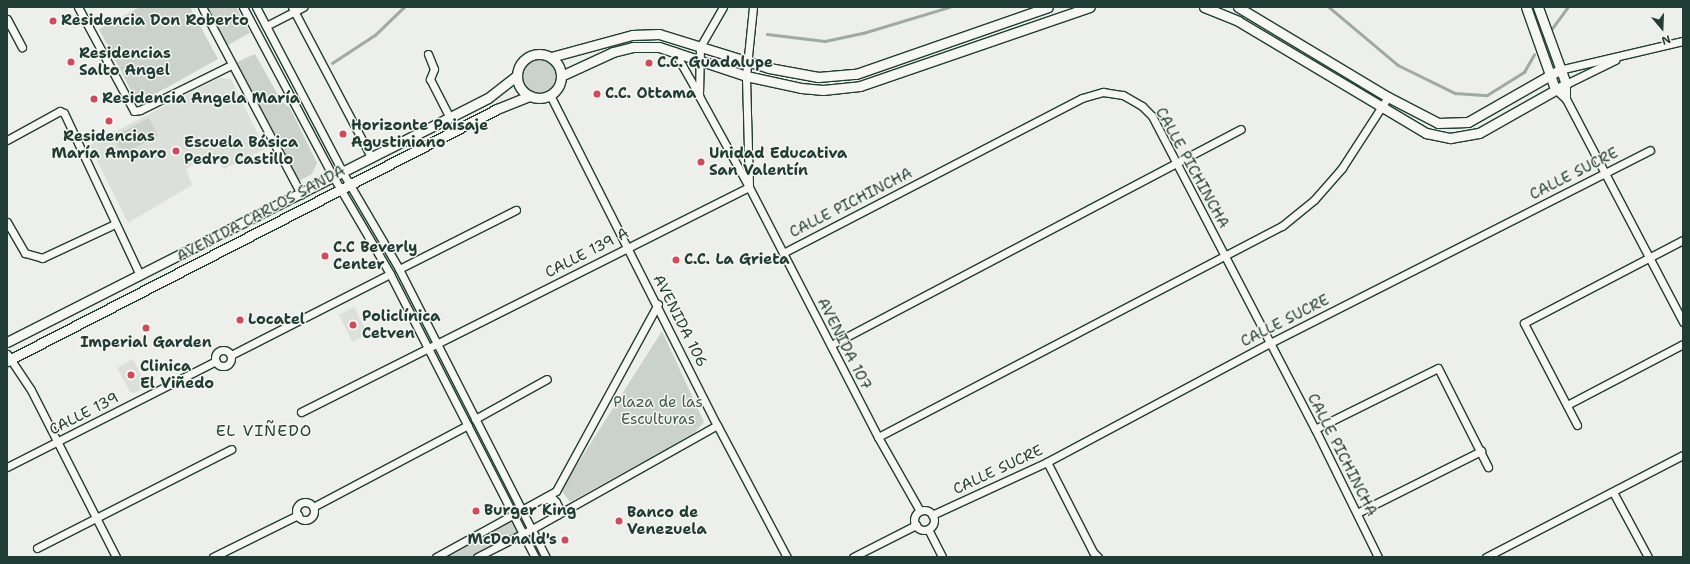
<!DOCTYPE html>
<html>
<head>
<meta charset="utf-8">
<style>
  body { margin:0 }
  #map { position:relative; width:1690px; height:564px; overflow:hidden; background:#edefea; font-family:"Shantell Sans",sans-serif }
  div>[style] { position:absolute }
  [style*='--x'] { left:calc(var(--x)*1px); top:calc(var(--y)*1px); width:calc(var(--w)*1px); rotate:calc(var(--a)*1deg) }
  .built>* { inset:0; background:#dce0db; transform-origin:0 0 }
  .green>* { inset:0; background:#cbd2cc; transform-origin:0 0 }
  .round { border-radius:50% }
  .stream>* { height:2.5px; margin:-1.25px; padding:0 1.25px; transform-origin:1.25px; border-radius:1.25px; background:#9faaa4 }
  .roads { filter:drop-shadow(1px 0 #1f3d34) drop-shadow(-1px 0 #1f3d34) drop-shadow(0 1px #1f3d34) drop-shadow(0 -1px #1f3d34) }
  .minor>* { height:7px; margin:-3.5px; padding:0 3.5px; transform-origin:3.5px; border-radius:3.5px; background:#f6f6f2 }
  .minor>.ring { margin:-3.5px; padding:0; box-sizing:content-box; background:none; border:7px solid #f6f6f2; border-radius:50% }
  .tertiary>* { height:9px; margin:-4.5px; padding:0 4.5px; transform-origin:4.5px; border-radius:4.5px; background:#f6f6f2 }
  .tertiary>.ring { margin:-4.5px; padding:0; box-sizing:content-box; background:none; border:9px solid #f6f6f2; border-radius:50% }
  .dots>* { width:11px; height:11px; translate:-50% -50%; box-sizing:border-box; border:2px solid #f6f6f2; border-radius:50% }
  span { translate:-50% -50%; white-space:nowrap; text-align:center; line-height:1.15; -webkit-text-stroke:3px #f6f6f2; paint-order:stroke }
  .poi-label { font-size:15px; color:#1f3d34; font-weight:700 }
  .left { translate:0 -50%; text-align:left }
  .right { translate:-100% -50%; text-align:right }
  .street-label { font-size:15px; color:#1f3d34 }
  .park-label { font-size:15px; color:#415b52 }
  .neighbourhood-label { font-size:16px; color:#1f3d34; letter-spacing:1px }
  .frame { position:absolute; inset:0; border:8px solid #1f3d34; pointer-events:none }
  .north { position:absolute; left:1642px; top:8px; width:40px; height:40px; -webkit-text-stroke:3px #f6f6f2; paint-order:stroke; rotate:161deg; font-size:11px; font-weight:700; line-height:16px; text-align:center; color:#1f3d34 }
  .north::after { content:''; display:block; margin:auto; width:14px; height:18px; background:#1f3d34; clip-path:polygon(50% 0,100% 100%,50% 72%,0 100%) }
</style>
</head>
<body>
<div id="map">
  <div class="built">
    <div style="clip-path:polygon(219px 78px,231px 79px,265px 149px,224px 169px,214px 154px,186px 169px,192px 185px,128px 223px,89px 145px)"></div>
    <div style="left:354px;top:307px;width:30px;height:17px;rotate:63deg"></div>
    <div style="clip-path:polygon(133px 359px,145px 383px,145px 387px,134px 393px,130px 392px,117px 368px)"></div>
  </div>
  <div class="green">
    <div style="clip-path:polygon(140px 7px,190px 7px,218px 59px,141px 102px,137px 102px,99px 29px)"></div>
    <div style="clip-path:polygon(206px 7px,236px 7px,250px 33px,226px 46px)"></div>
    <div style="clip-path:polygon(255px 54px,282px 102px,290px 108px,317px 163px,312px 174px,297px 182px,235px 63px)"></div>
    <div class="round" style="left:520px;top:57px;width:38px;height:38px"></div>
    <div style="left:149px;top:118px;width:20px;height:40px;rotate:63deg"></div>
    <div style="clip-path:polygon(662px 331px,704px 422px,695px 432px,675px 444px,570px 502px,561px 490px)"></div>
    <div style="clip-path:polygon(515px 515px,524px 533px,477px 557px,436px 557px)"></div>
  </div>
  <div class="stream">
    <div style="--x:1329;--y:7;--w:90;--a:40"></div>
    <div style="--x:1398;--y:65;--w:64;--a:26.2"></div>
    <div style="--x:1455;--y:93;--w:32;--a:4"></div>
    <div style="--x:1487;--y:95;--w:44;--a:-31.9"></div>
    <div style="--x:1524;--y:72;--w:20;--a:-60"></div>
    <div style="--x:1551;--y:30;--w:29;--a:-54"></div>
    <div style="--x:767;--y:34;--w:58;--a:6.9"></div>
    <div style="--x:825;--y:41;--w:39;--a:-12"></div>
    <div style="--x:863;--y:33;--w:90;--a:-16.8"></div>
    <div style="--x:332;--y:63;--w:51;--a:-33.1"></div>
    <div style="--x:375;--y:35;--w:40;--a:-44"></div>
  </div>
  <div class="roads">
    <div class="minor">
      <div style="--x:78;--y:7;--w:118;--a:61.7"></div>
      <div style="--x:134;--y:111;--w:6;--a:-9"></div>
      <div style="--x:140;--y:110;--w:102;--a:-26.3"></div>
      <div style="--x:202;--y:7;--w:212;--a:62.1"></div>
      <div style="--x:243;--y:7;--w:194;--a:62"></div>
      <div style="--x:334;--y:178;--w:111;--a:59.7"></div>
      <div style="--x:390;--y:274;--w:318;--a:62.9"></div>
      <div style="--x:256;--y:7;--w:187;--a:62.3"></div>
      <div style="--x:343;--y:173;--w:111;--a:59.7"></div>
      <div style="--x:399;--y:269;--w:323;--a:63"></div>
      <div style="--x:292;--y:7;--w:170;--a:62.2"></div>
      <div style="--x:723;--y:7;--w:46;--a:119.9"></div>
      <div style="--x:700;--y:47;--w:49;--a:91.2"></div>
      <div style="--x:699;--y:96;--w:104;--a:61.2"></div>
      <div style="--x:749;--y:187;--w:281;--a:62.7"></div>
      <div style="--x:878;--y:437;--w:85;--a:60.4"></div>
      <div style="--x:7;--y:19;--w:32;--a:62"></div>
      <div style="--x:266;--y:26;--w:42;--a:-27.2"></div>
      <div style="--x:674;--y:51;--w:51;--a:60.4"></div>
      <div style="--x:428;--y:54;--w:16;--a:68"></div>
      <div style="--x:434;--y:69;--w:11;--a:112"></div>
      <div style="--x:430;--y:79;--w:44;--a:62.9"></div>
      <div style="--x:1559;--y:70;--w:127;--a:-13.2"></div>
      <div style="--x:1555;--y:89;--w:15;--a:42"></div>
      <div style="--x:1566;--y:99;--w:252;--a:62.3"></div>
      <div style="--x:550;--y:95;--w:370;--a:63.2"></div>
      <div style="--x:717;--y:425;--w:149;--a:62.1"></div>
      <div style="--x:1566;--y:99;--w:15;--a:-90"></div>
      <div style="--x:1566;--y:84;--w:55;--a:-26.1"></div>
      <div style="--x:7;--y:140;--w:60;--a:-28.7"></div>
      <div style="--x:60;--y:111;--w:4;--a:27"></div>
      <div style="--x:64;--y:113;--w:179;--a:64.9"></div>
      <div style="--x:749;--y:185;--w:109;--a:-91.6"></div>
      <div style="--x:746;--y:76;--w:69;--a:-84.2"></div>
      <div style="--x:7;--y:222;--w:36;--a:60"></div>
      <div style="--x:25;--y:253;--w:18;--a:16"></div>
      <div style="--x:42;--y:258;--w:81;--a:-25"></div>
      <div style="--x:783;--y:253;--w:337;--a:-27.4"></div>
      <div style="--x:1082;--y:98;--w:22;--a:-16"></div>
      <div style="--x:1103;--y:92;--w:20;--a:9"></div>
      <div style="--x:1123;--y:95;--w:22;--a:30"></div>
      <div style="--x:1142;--y:106;--w:14;--a:45"></div>
      <div style="--x:1152;--y:116;--w:353;--a:62.5"></div>
      <div style="--x:1315;--y:429;--w:143;--a:63.8"></div>
      <div style="--x:399;--y:269;--w:131;--a:-26.8"></div>
      <div style="--x:831;--y:345;--w:463;--a:-27.8"></div>
      <div class="ring" style="left:215px;top:350px;width:9px;height:9px"></div>
      <div style="--x:7;--y:354;--w:43;--a:56.3"></div>
      <div style="--x:31;--y:390;--w:187;--a:63"></div>
      <div style="--x:231;--y:355;--w:178;--a:-27"></div>
      <div style="--x:1567;--y:405;--w:131;--a:-27.7"></div>
      <div style="--x:301;--y:412;--w:501;--a:-26.67"></div>
      <div style="--x:475;--y:419;--w:82;--a:-29.1"></div>
      <div style="--x:1577;--y:425;--w:115;--a:-117.5"></div>
      <div style="--x:1524;--y:323;--w:179;--a:-27.6"></div>
      <div style="--x:1315;--y:429;--w:137;--a:-26.4"></div>
      <div style="--x:1438;--y:368;--w:111;--a:63.2"></div>
      <div style="--x:878;--y:437;--w:456;--a:-27.6"></div>
      <div style="--x:1282;--y:226;--w:41;--a:-39.1"></div>
      <div style="--x:1314;--y:200;--w:43;--a:-48.8"></div>
      <div style="--x:1342;--y:168;--w:85;--a:-57.1"></div>
      <div style="--x:1047;--y:462;--w:101;--a:62.9"></div>
      <div style="--x:1093;--y:552;--w:7;--a:45"></div>
      <div style="--x:7;--y:467;--w:234;--a:-26.9"></div>
      <div style="--x:1613;--y:492;--w:74;--a:61.7"></div>
      <div style="--x:544;--y:499;--w:9;--a:0"></div>
      <div style="--x:553;--y:499;--w:4;--a:45"></div>
      <div style="--x:556;--y:502;--w:7;--a:63"></div>
      <div style="--x:559;--y:508;--w:7;--a:106"></div>
      <div class="ring" style="left:296px;top:502px;width:11px;height:11px"></div>
      <div style="--x:313;--y:507;--w:175;--a:-27.9"></div>
      <div class="ring" style="left:914px;top:510px;width:13px;height:13px"></div>
      <div style="--x:1357;--y:513;--w:139;--a:-26.6"></div>
      <div style="--x:932;--y:515;--w:127;--a:-24.7"></div>
      <div style="--x:1047;--y:462;--w:253;--a:-28.1"></div>
      <div style="--x:1270;--y:343;--w:426;--a:-26.9"></div>
      <div style="--x:928;--y:529;--w:31;--a:63"></div>
      <div style="--x:37;--y:548;--w:218;--a:-27"></div>
      <div style="--x:213;--y:557;--w:95;--a:-26.3"></div>
      <div style="--x:436;--y:557;--w:137;--a:-28.8"></div>
      <div style="--x:556;--y:491;--w:213;--a:-61.4"></div>
      <div style="--x:477;--y:557;--w:62;--a:-27"></div>
      <div style="--x:532;--y:529;--w:212;--a:-29.3"></div>
      <div style="--x:853;--y:557;--w:71;--a:-26.9"></div>
      <div style="--x:1486;--y:557;--w:222;--a:-27.4"></div>
    </div>
    <div class="tertiary">
      <div style="--x:1204;--y:7;--w:37;--a:22"></div>
      <div style="--x:1238;--y:21;--w:219;--a:30.8"></div>
      <div style="--x:1426;--y:133;--w:25;--a:12"></div>
      <div style="--x:1450;--y:138;--w:29;--a:-10"></div>
      <div style="--x:1479;--y:133;--w:100;--a:-29.4"></div>
      <div style="--x:1566;--y:84;--w:82;--a:-110"></div>
      <div style="--x:1238;--y:7;--w:175;--a:31"></div>
      <div style="--x:1388;--y:97;--w:56;--a:27.5"></div>
      <div style="--x:1438;--y:123;--w:30;--a:-2"></div>
      <div style="--x:1468;--y:122;--w:105;--a:-29.7"></div>
      <div style="--x:1526;--y:7;--w:87;--a:70.5"></div>
      <div class="ring" style="left:517px;top:54px;width:35px;height:35px"></div>
      <div style="--x:551;--y:57;--w:84;--a:-15.2"></div>
      <div style="--x:632;--y:35;--w:27;--a:-2"></div>
      <div style="--x:659;--y:34;--w:115;--a:17.2"></div>
      <div style="--x:769;--y:68;--w:50;--a:10.4"></div>
      <div style="--x:818;--y:77;--w:38;--a:-5"></div>
      <div style="--x:856;--y:74;--w:203;--a:-19.2"></div>
      <div style="--x:561;--y:76;--w:57;--a:-24.8"></div>
      <div style="--x:613;--y:52;--w:21;--a:-14"></div>
      <div style="--x:633;--y:47;--w:26;--a:0"></div>
      <div style="--x:659;--y:47;--w:92;--a:18.4"></div>
      <div style="--x:746;--y:76;--w:56;--a:12.3"></div>
      <div style="--x:801;--y:88;--w:22;--a:5"></div>
      <div style="--x:823;--y:90;--w:37;--a:-6"></div>
      <div style="--x:860;--y:86;--w:243;--a:-19"></div>
      <div style="--x:7;--y:342;--w:539;--a:-26.9"></div>
      <div style="--x:488;--y:98;--w:37;--a:-38"></div>
      <div style="--x:7;--y:361;--w:551;--a:-27.22"></div>
      <div style="--x:497;--y:109;--w:35;--a:-22"></div>
    </div>
  </div>
  <div class="dots">
    <div style="left:53px;top:21px;background:#d1495b"></div>
    <div style="left:71px;top:62px;background:#d1495b"></div>
    <div style="left:649px;top:63px;background:#d1495b"></div>
    <div style="left:597px;top:94px;background:#d1495b"></div>
    <div style="left:94px;top:99px;background:#d1495b"></div>
    <div style="left:109px;top:121px;background:#d1495b"></div>
    <div style="left:343px;top:134px;background:#d1495b"></div>
    <div style="left:176px;top:151px;background:#d1495b"></div>
    <div style="left:701px;top:162px;background:#d1495b"></div>
    <div style="left:325px;top:256px;background:#d1495b"></div>
    <div style="left:676px;top:260px;background:#d1495b"></div>
    <div style="left:240px;top:320px;background:#d1495b"></div>
    <div style="left:353px;top:325px;background:#d1495b"></div>
    <div style="left:146px;top:328px;background:#d1495b"></div>
    <div style="left:131px;top:375px;background:#d1495b"></div>
    <div style="left:476px;top:511px;background:#d1495b"></div>
    <div style="left:619px;top:521px;background:#d1495b"></div>
    <div style="left:565px;top:540px;background:#d1495b"></div>
  </div>
  <div class="poi-label">
    <span class="left" style="left:61px;top:21px">Residencia Don Roberto</span>
    <span class="left" style="left:79px;top:62px">Residencias<br>Salto Angel</span>
    <span class="left" style="left:657px;top:63px">C.C. Guadalupe</span>
    <span class="left" style="left:605px;top:94px">C.C. Ottama</span>
    <span class="left" style="left:102px;top:99px">Residencia Angela María</span>
    <span class="left" style="left:351px;top:134px">Horizonte Paisaje<br>Agustiniano</span>
    <span style="left:109px;top:145px">Residencias<br>María Amparo</span>
    <span class="left" style="left:184px;top:151px">Escuela Básica<br>Pedro Castillo</span>
    <span class="left" style="left:709px;top:162px">Unidad Educativa<br>San Valentín</span>
    <span class="left" style="left:333px;top:256px">C.C Beverly<br>Center</span>
    <span class="left" style="left:684px;top:260px">C.C. La Grieta</span>
    <span class="left" style="left:362px;top:325px">Policlínica<br>Cetven</span>
    <span class="left" style="left:248px;top:320px">Locatel</span>
    <span style="left:146px;top:343px">Imperial Garden</span>
    <span class="left" style="left:140px;top:375px">Clinica<br>El Viñedo</span>
    <span class="left" style="left:484px;top:511px">Burger King</span>
    <span class="left" style="left:627px;top:521px">Banco de<br>Venezuela</span>
    <span class="right" style="left:557px;top:540px">McDonald's</span>
  </div>
  <div class="street-label">
    <span style="left:1192px;top:168px;rotate:61deg">CALLE PICHINCHA</span>
    <span style="left:1574px;top:174px;rotate:-27deg">CALLE SUCRE</span>
    <span style="left:851px;top:203px;rotate:-27deg">CALLE PICHINCHA</span>
    <span style="left:261px;top:214px;rotate:-28deg">AVENIDA CARLOS SANDA</span>
    <span style="left:587px;top:253px;rotate:-27deg">CALLE 139 A</span>
    <span style="left:680px;top:321px;rotate:63deg">AVENIDA 106</span>
    <span style="left:1285px;top:321px;rotate:-27deg">CALLE SUCRE</span>
    <span style="left:844px;top:344px;rotate:63deg">AVENIDA 107</span>
    <span style="left:84px;top:414px;rotate:-27deg">CALLE 139</span>
    <span style="left:1342px;top:455px;rotate:63deg">CALLE PICHINCHA</span>
    <span style="left:998px;top:470px;rotate:-25deg">CALLE SUCRE</span>
  </div>
  <div class="park-label">
    <span style="left:658px;top:411px">Plaza de las<br>Esculturas</span>
  </div>
  <div class="neighbourhood-label">
    <span style="left:264px;top:431px">EL VIÑEDO</span>
  </div>
  <div class="frame"></div>
  <div class="north">N</div>
</div>
</body>
</html>
